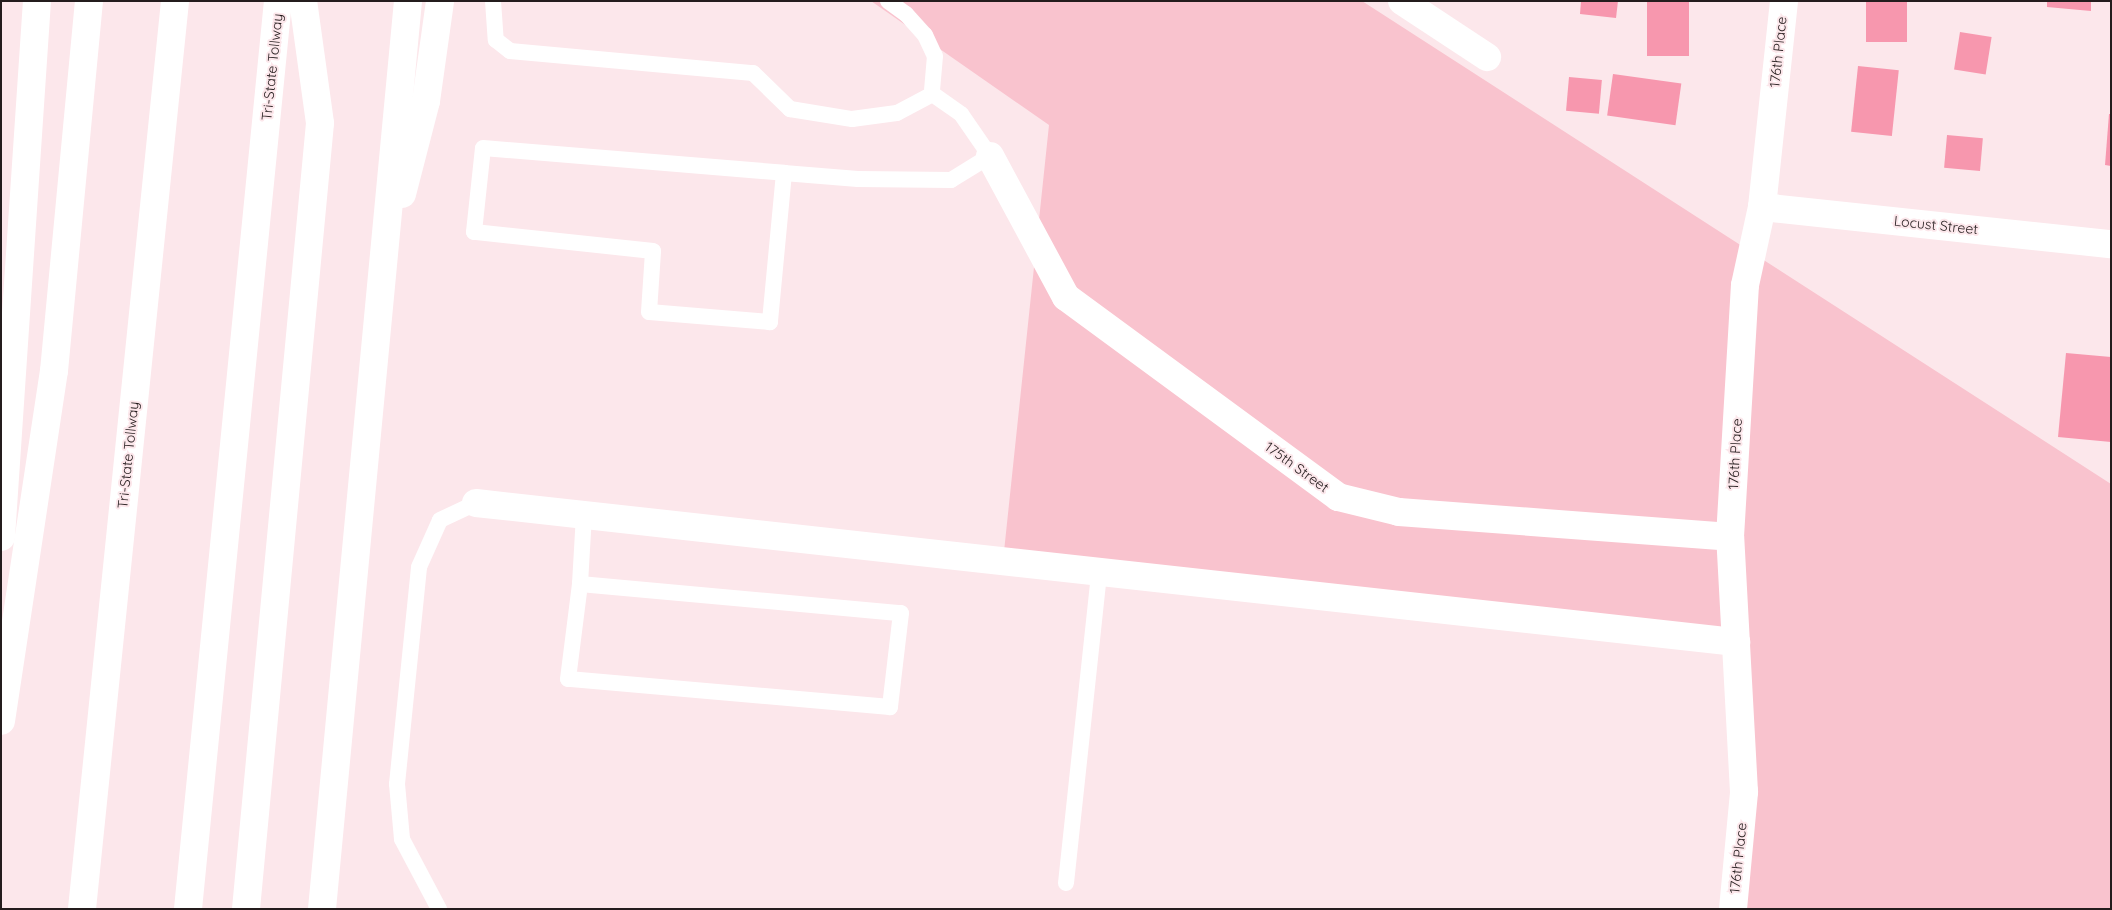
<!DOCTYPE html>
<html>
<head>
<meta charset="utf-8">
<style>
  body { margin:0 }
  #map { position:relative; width:2112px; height:910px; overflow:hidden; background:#fce7eb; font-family:Quicksand,sans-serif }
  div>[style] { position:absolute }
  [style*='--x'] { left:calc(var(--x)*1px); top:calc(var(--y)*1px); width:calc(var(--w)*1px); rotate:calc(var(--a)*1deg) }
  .green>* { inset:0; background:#f9c3ce }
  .building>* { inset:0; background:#f797ae; transform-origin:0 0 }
  .service>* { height:16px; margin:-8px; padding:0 8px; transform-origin:8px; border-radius:8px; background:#fff }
  .minor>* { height:28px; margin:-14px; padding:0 14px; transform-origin:14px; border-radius:14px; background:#fff }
  .motorway>* { height:28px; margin:-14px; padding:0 14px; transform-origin:14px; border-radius:14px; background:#fff }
  span { translate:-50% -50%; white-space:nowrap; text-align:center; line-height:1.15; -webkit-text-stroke:4px #fce7eb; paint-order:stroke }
  .street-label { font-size:14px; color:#241c1d }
  .frame { position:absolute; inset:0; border:2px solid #241c1d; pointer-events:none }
</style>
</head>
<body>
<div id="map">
  <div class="green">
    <div style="clip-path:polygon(871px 1px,1362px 1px,2111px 484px,2111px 909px,1730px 909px,1736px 643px,1003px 561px,1049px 125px)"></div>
  </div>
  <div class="building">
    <div style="clip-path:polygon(1581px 1px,1618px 1px,1616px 18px,1580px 14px)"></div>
    <div style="left:1647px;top:1px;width:42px;height:55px"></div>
    <div style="left:1866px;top:1px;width:41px;height:41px"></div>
    <div style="clip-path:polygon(2047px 1px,2091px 1px,2091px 11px,2047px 7px)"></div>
    <div style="left:1960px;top:32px;width:32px;height:38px;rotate:9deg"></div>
    <div style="left:1858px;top:66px;width:41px;height:66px;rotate:6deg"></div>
    <div style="left:1613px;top:74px;width:69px;height:42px;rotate:8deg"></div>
    <div style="left:1569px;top:77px;width:33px;height:34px;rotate:5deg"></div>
    <div style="clip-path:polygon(2109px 114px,2111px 114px,2111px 166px,2105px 165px)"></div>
    <div style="left:1947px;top:135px;width:36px;height:33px;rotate:5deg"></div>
    <div style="clip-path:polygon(2066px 353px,2111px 357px,2111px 442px,2058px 437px)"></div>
  </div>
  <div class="service">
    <div style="--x:493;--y:1;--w:39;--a:86"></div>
    <div style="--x:496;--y:40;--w:18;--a:38"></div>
    <div style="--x:510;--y:51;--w:244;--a:5.2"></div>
    <div style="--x:753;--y:73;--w:52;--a:44.2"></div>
    <div style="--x:790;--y:109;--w:63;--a:9.2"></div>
    <div style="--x:852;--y:119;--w:45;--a:-7.6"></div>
    <div style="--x:897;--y:113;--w:40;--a:-28"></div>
    <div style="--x:888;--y:1;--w:22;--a:36"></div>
    <div style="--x:906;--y:14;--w:28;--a:48"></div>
    <div style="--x:925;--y:35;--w:23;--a:65"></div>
    <div style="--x:935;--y:56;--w:38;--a:95"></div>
    <div style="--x:483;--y:148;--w:302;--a:4.7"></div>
    <div style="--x:784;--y:173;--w:150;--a:95.4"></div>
    <div style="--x:770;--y:322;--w:121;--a:-175.3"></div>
    <div style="--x:649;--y:312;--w:61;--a:-86.2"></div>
    <div style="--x:653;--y:251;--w:180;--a:-173.9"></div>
    <div style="--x:474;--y:232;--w:84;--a:-83.9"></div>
    <div style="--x:784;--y:173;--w:74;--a:4.6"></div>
    <div style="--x:858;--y:179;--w:93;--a:0.6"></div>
    <div style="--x:951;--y:180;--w:46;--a:-31.6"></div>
    <div style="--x:990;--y:156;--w:51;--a:-124.6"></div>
    <div style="--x:961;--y:114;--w:35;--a:-145"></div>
    <div style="--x:580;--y:584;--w:322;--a:5.2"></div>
    <div style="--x:901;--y:613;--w:95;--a:96.7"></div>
    <div style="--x:890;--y:707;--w:323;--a:-175"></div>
    <div style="--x:568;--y:679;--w:96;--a:-82.8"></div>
    <div style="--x:580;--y:584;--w:69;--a:-86.7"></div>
    <div style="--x:1066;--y:883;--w:313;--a:-83.9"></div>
    <div style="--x:439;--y:909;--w:79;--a:-117.9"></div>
    <div style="--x:402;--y:839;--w:55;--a:-95.2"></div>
    <div style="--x:397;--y:784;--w:218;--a:-84.2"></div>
    <div style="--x:419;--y:567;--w:51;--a:-65.9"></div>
    <div style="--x:440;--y:520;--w:40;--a:-25"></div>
  </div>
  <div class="minor">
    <div style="--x:1402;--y:1;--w:102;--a:33.4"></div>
    <div style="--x:990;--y:156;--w:160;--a:61.7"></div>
    <div style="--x:1066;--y:297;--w:338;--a:36.3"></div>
    <div style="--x:1338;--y:497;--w:63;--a:13.8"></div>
    <div style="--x:1399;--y:512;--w:332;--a:4.3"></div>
    <div style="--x:1762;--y:207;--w:351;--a:6.1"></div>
    <div style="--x:476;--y:503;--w:1268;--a:6.3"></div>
    <div style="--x:1733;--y:909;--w:118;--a:-84.6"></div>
    <div style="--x:1744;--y:792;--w:255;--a:-93.1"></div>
    <div style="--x:1730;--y:537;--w:252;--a:-86.6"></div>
    <div style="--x:1745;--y:285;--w:80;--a:-77.7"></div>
    <div style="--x:1762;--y:207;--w:207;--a:-83.9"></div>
  </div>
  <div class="motorway">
    <div style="--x:402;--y:194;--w:96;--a:-75.5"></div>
    <div style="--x:426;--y:101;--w:101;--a:-82"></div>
    <div style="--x:1;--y:537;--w:537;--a:-86.16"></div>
    <div style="--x:1;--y:721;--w:354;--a:-81.4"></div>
    <div style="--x:54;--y:371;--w:372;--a:-84.6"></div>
    <div style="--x:82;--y:909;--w:913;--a:-84.15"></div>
    <div style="--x:188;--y:909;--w:912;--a:-84.34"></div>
    <div style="--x:246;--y:909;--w:789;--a:-84.62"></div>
    <div style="--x:320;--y:123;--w:123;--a:-97.9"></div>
    <div style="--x:322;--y:909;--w:912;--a:-84.59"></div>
  </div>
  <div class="street-label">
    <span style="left:1778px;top:52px;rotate:-84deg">176th Place</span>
    <span style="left:272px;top:67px;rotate:-84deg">Tri-State Tollway</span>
    <span style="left:1936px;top:225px;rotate:6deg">Locust Street</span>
    <span style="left:1735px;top:454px;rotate:-87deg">176th Place</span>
    <span style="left:128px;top:455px;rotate:-84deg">Tri-State Tollway</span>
    <span style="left:1297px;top:467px;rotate:36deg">175th Street</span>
    <span style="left:1738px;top:858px;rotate:-84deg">176th Place</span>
  </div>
  <div class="frame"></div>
</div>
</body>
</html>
